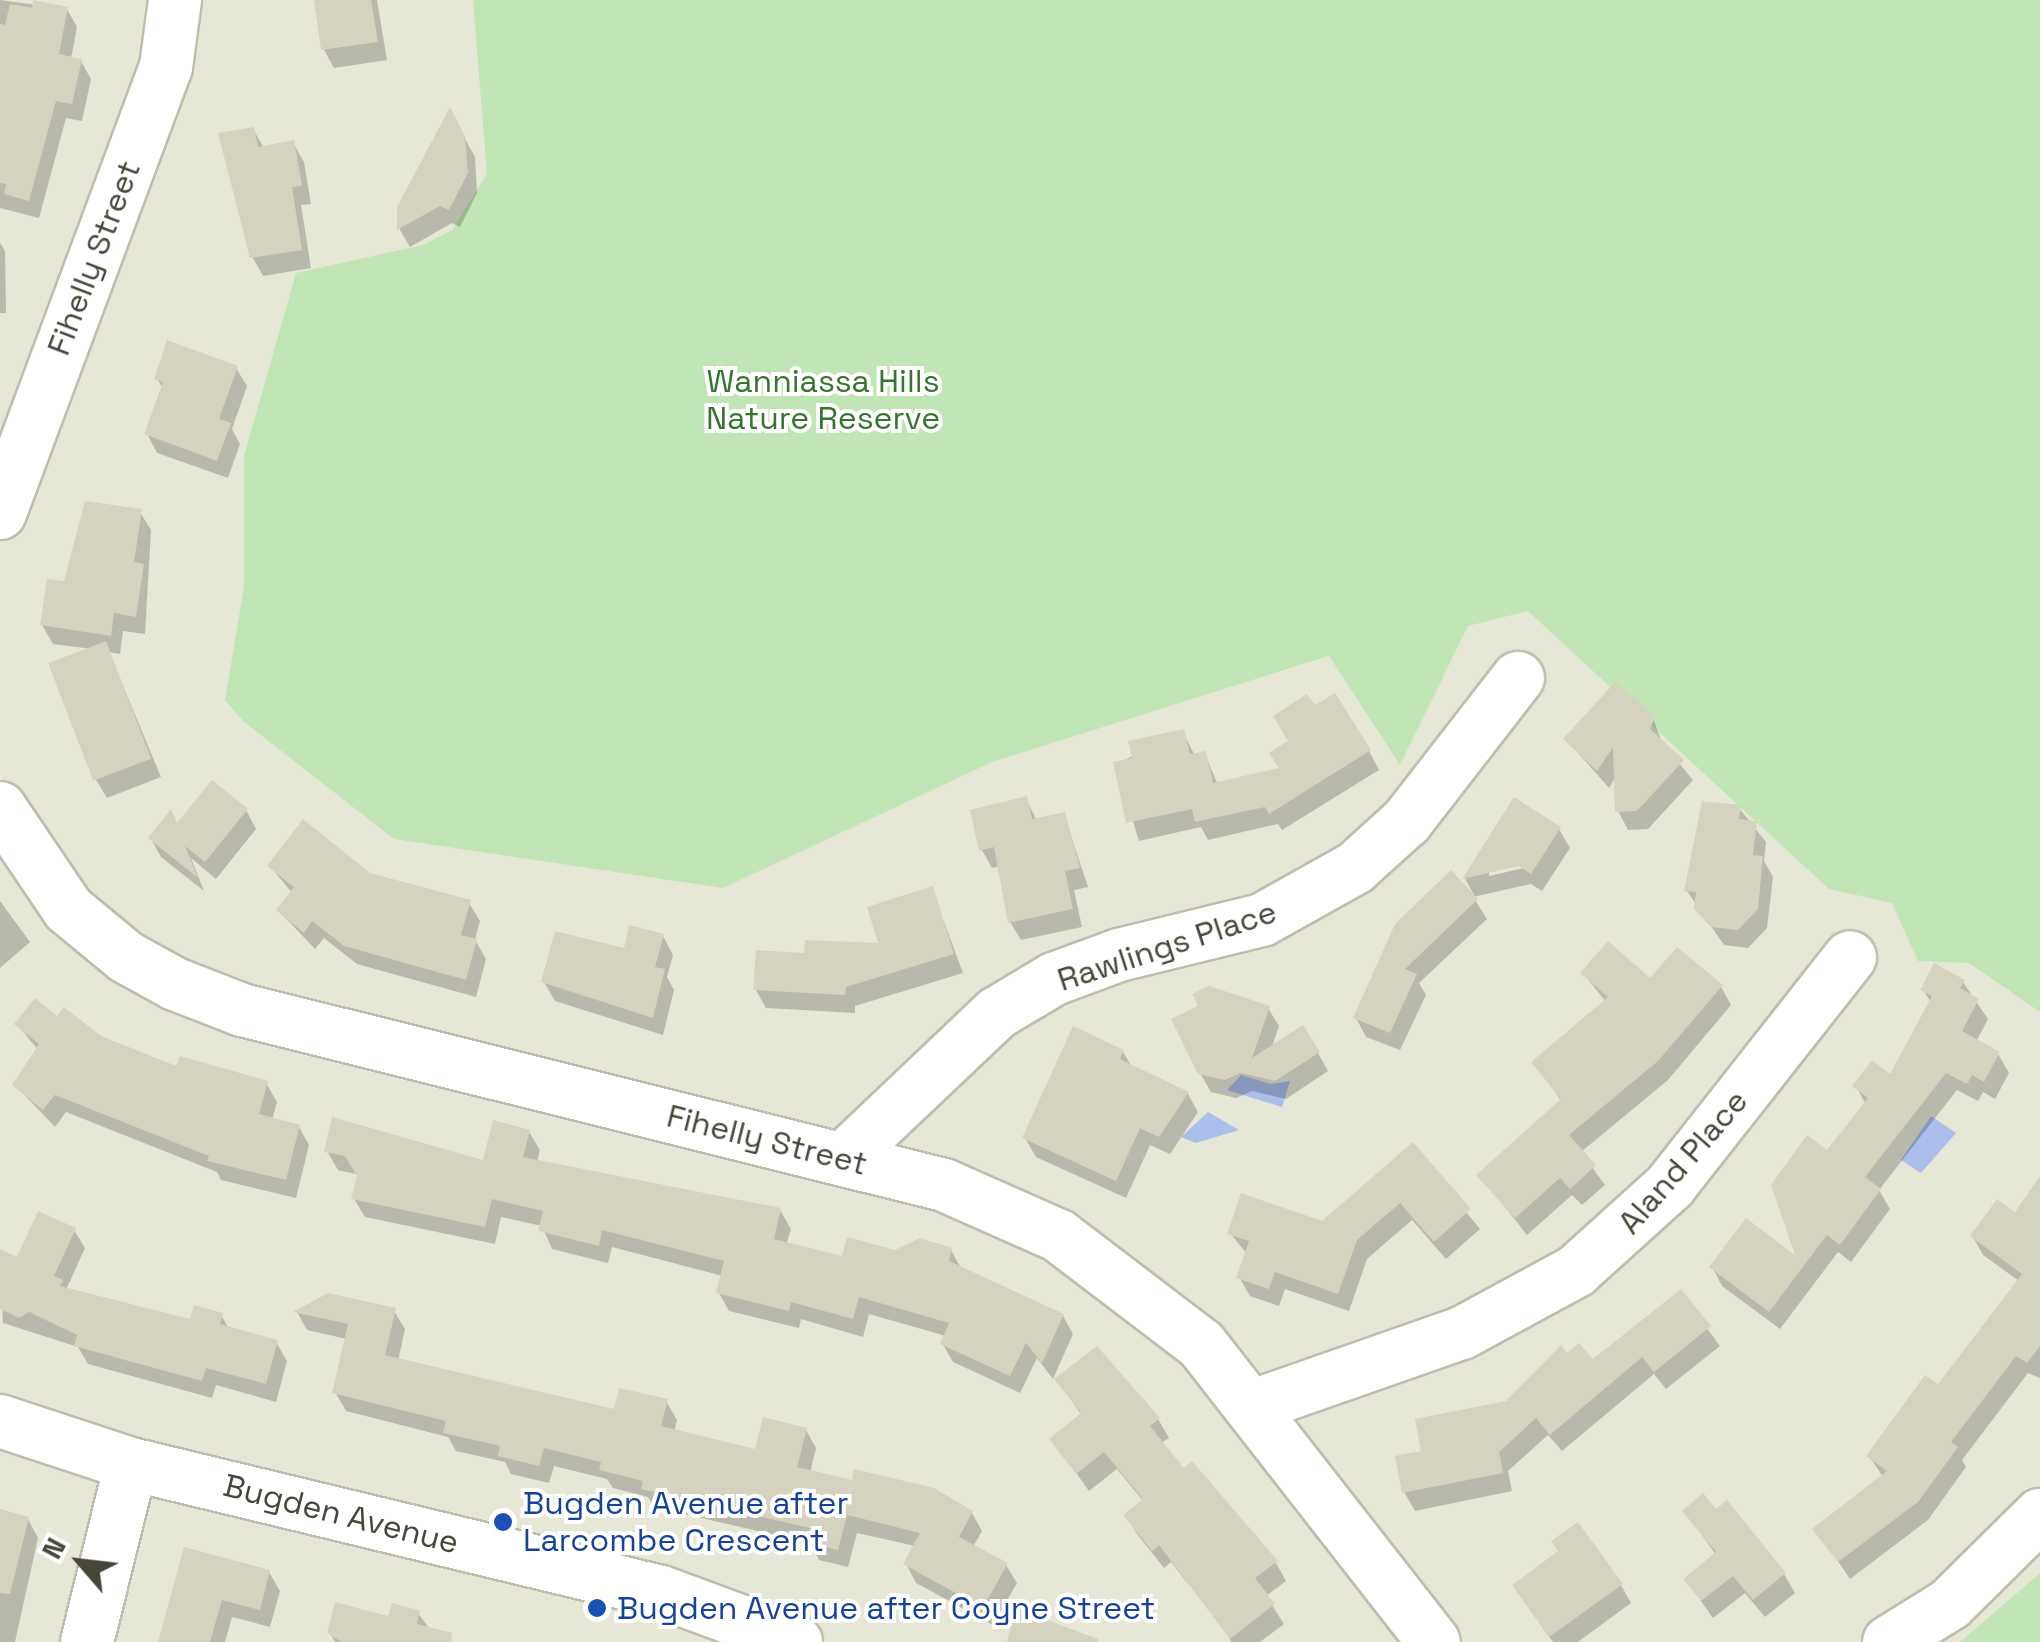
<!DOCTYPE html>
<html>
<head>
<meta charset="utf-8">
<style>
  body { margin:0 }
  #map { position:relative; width:2040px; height:1642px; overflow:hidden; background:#f4f4ea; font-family:"Space Grotesk",sans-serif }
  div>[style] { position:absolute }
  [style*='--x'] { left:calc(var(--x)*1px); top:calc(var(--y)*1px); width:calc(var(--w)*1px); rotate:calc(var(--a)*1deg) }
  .residential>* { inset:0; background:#e7e7d8 }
  .green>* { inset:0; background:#c2e5b6 }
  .water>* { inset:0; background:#abbeec }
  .shadow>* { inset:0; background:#0003 }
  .building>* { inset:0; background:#d5d2c0; transform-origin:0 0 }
  .roads { filter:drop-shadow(2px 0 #bfbead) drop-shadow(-2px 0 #bfbead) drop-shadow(0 2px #bfbead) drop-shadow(0 -2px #bfbead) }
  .minor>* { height:52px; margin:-26px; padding:0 26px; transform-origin:26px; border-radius:26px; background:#fff }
  .dots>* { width:28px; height:28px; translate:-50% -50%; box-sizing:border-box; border:5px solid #fff; border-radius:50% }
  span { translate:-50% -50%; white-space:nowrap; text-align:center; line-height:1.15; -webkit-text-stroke:8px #fff; paint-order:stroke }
  .street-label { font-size:32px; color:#474638 }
  .park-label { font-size:32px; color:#35752f }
  .transit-label { font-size:32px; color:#164399 }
  .left { translate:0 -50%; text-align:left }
  .north { position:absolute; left:30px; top:1512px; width:100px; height:100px; -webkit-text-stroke:8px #fff; paint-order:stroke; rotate:298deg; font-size:28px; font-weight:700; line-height:40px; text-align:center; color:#474638 }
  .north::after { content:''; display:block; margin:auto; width:35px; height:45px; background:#474638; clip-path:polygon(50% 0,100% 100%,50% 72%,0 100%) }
</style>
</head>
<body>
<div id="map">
  <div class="residential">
    <div style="clip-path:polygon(0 0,473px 0,492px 167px,446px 240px,716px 848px,1493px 605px,1553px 615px,2040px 1011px,2040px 1573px,1960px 1642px,0 1642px)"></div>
  </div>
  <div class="green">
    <div style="clip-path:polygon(473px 0,2040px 0,2040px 1012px,1969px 963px,1918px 961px,1892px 903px,1829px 889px,1528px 611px,1468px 626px,1400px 765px,1329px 656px,992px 762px,723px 888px,394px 839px,244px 722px,225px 700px,244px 586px,244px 456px,296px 273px,423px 245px,452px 230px,487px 174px)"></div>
    <div style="clip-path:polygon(2040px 1573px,2040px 1642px,1960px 1642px)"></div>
  </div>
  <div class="water">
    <div style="clip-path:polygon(1241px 1075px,1271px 1084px,1290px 1081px,1282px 1107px,1227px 1090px)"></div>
    <div style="clip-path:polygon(1208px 1112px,1239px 1130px,1196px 1143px,1181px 1137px)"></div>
    <div style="clip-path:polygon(1931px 1116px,1956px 1133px,1921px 1173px,1901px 1160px)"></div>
  </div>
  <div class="shadow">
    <div style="clip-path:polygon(0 0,67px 9px,77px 27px,71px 59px,81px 61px,91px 79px,82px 121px,66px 118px,39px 218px,0 208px)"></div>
    <div style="clip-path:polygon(316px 0,377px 0,387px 60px,334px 68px,324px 50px)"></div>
    <div style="clip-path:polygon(450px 112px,475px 157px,477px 193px,460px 227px,452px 223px,410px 247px,400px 230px,399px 207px)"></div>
    <div style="clip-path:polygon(253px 129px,264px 148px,293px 143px,304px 162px,311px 204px,301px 205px,311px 268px,263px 276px,253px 258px)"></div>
    <div style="clip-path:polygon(0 243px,5px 251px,6px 313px,0 313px)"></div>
    <div style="clip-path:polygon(236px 368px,247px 386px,232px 429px,240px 444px,228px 478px,157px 453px,147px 434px,163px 389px,157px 378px)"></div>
    <div style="clip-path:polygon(140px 512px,151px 530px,145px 634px,123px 631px,120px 654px,109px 652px,161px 777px,107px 798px,96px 780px,92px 649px,53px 644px,42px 625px,66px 584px)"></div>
    <div style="clip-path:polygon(1314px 709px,1369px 751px,1379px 770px,1282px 830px,1278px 824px,1208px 840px,1201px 827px,1139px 841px,1116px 764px,1183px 732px,1195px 756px,1205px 754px,1218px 785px,1282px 770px)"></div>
    <div style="clip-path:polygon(1653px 718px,1662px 743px,1693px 780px,1648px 829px,1628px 830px,1618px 811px,1616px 776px,1609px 788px,1566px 739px)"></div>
    <div style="clip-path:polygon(1026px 799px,1037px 821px,1064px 815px,1088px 887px,1074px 890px,1082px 927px,1021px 940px,1010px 922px,1000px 866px,992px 868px,982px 850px)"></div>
    <div style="clip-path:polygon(evenodd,1515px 801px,1559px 829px,1570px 848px,1542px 891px,1531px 884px,1473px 897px,1487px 919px,1419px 983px,1426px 995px,1400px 1050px,1366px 1037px,1356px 1018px,1474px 895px,1465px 879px,1515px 801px,1531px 861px,1532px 866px,1489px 876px,1489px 870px,1531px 861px)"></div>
    <div style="clip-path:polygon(1739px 808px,1766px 842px,1764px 861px,1773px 877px,1767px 928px,1748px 948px,1724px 945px,1687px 891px)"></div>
    <div style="clip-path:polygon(246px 810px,256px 829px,216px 879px,191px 858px,204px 891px,161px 857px,151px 839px)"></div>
    <div style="clip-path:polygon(270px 866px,369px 875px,469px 903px,480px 921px,475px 940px,486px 959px,476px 997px,357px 964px,324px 938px,315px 949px,279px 911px,292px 893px)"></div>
    <div style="clip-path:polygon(932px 889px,963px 973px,855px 1006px,855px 1013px,766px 1008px,756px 990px,807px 956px,882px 946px)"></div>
    <div style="clip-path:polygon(0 901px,30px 942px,0 968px)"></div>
    <div style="clip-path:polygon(663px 936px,673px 955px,667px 977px,674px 990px,663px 1035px,555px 1001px,544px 982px)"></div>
    <div style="clip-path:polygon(1583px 973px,1721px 987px,1731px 1005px,1668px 1080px,1581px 1152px,1605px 1185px,1582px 1205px,1572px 1195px,1527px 1235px,1480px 1175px,1562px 1102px,1534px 1062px,1606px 1002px)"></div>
    <div style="clip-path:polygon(1963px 982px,1988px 1019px,1976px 1042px,1998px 1054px,2009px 1073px,1995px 1099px,1983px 1092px,1978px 1101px,1957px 1090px,1879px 1190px,1890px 1209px,1851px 1262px,1838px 1252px,1780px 1329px,1722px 1286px,1712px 1267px,1800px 1262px,1828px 1153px,1866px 1105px,1856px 1086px,1891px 1078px,1931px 1003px,1923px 989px)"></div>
    <div style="clip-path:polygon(1268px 1008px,1279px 1026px,1271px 1049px,1318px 1053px,1328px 1071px,1286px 1099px,1252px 1091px,1236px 1098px,1211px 1092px,1200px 1073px)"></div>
    <div style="clip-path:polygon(58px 1020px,177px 1069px,266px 1083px,277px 1102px,272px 1120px,299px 1127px,309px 1145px,296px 1198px,221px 1180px,217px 1172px,66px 1112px,55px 1127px,15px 1085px,38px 1050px,17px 1024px)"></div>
    <div style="clip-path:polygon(1123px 1052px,1132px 1067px,1188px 1094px,1198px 1112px,1170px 1154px,1150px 1145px,1126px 1198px,1036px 1157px,1025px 1138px)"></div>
    <div style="clip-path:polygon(529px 1132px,540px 1150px,537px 1162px,780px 1210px,791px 1229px,786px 1245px,843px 1259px,951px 1250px,962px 1270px,1063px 1316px,1073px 1334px,1053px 1379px,1037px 1358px,1020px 1393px,953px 1362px,942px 1343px,946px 1336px,869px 1314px,863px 1337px,801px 1319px,799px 1328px,729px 1311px,719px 1293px,723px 1276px,612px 1247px,608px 1263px,552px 1249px,542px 1226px,501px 1217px,495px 1244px,365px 1217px,354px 1199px,360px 1175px,338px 1170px,327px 1151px,485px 1163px)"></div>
    <div style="clip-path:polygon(1412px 1146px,1480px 1229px,1446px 1259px,1412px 1220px,1367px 1259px,1349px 1311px,1285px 1289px,1279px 1306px,1250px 1296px,1239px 1277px,1247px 1254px,1230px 1233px,1323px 1224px)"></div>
    <div style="clip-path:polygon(2040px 1181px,2040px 1296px,1983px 1255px,1973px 1237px,2015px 1215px)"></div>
    <div style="clip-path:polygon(74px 1230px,85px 1248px,66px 1290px,192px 1322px,221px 1315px,229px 1329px,276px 1342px,287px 1361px,276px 1402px,216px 1385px,212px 1398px,88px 1364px,78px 1347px,3px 1323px,0 1252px,18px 1260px)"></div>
    <div style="clip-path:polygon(1681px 1293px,1720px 1346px,1666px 1389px,1654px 1374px,1562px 1451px,1548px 1435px,1508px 1471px,1512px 1491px,1415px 1511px,1404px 1492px,1424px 1453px,1507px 1403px,1567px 1356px,1593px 1363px)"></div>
    <div style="clip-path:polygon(394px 1311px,405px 1329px,398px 1361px,616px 1412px,666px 1401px,677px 1420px,674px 1432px,757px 1452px,806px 1430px,816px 1448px,810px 1473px,972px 1513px,982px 1531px,973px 1547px,1006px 1565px,1017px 1583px,993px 1625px,916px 1583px,906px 1564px,915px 1546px,857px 1533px,848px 1567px,819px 1560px,810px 1543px,654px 1507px,648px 1497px,613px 1488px,607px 1479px,554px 1466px,549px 1483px,511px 1474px,505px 1462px,456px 1451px,448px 1437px,346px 1411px,335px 1392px,347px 1339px,307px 1330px,297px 1312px)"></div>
    <div style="clip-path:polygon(2040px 1326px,2040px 1378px,2028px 1373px,1962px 1460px,1966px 1467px,1928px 1520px,1850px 1579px,1816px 1529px,1883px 1477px,1869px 1456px,1938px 1387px)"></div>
    <div style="clip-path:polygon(1057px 1379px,1158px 1419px,1169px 1438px,1161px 1443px,1184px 1471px,1192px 1464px,1276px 1563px,1286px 1581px,1266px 1596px,1284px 1624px,1260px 1642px,1231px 1642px,1204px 1577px,1188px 1584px,1171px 1562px,1164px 1568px,1137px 1534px,1126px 1516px,1144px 1502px,1117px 1469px,1089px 1491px,1052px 1439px,1082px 1416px)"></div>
    <div style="clip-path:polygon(1685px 1511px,1784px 1574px,1795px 1593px,1765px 1617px,1745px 1593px,1713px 1618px,1686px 1580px,1716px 1555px)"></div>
    <div style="clip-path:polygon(0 1512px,28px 1519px,38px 1538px,15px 1642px,0 1642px)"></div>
    <div style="clip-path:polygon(186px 1550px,269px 1572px,280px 1591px,270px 1627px,232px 1617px,225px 1642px,161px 1642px)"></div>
    <div style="clip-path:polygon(1621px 1585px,1631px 1603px,1578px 1642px,1553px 1642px,1526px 1604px)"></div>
    <div style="clip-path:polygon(418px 1613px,439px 1642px,335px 1642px,330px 1633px)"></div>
  </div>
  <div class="building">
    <div style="clip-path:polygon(33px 0,68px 7px,59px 54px,82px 59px,72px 104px,56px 101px,29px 201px,4px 194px,6px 184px,0 183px,0 24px,5px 25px,10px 4px,32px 8px)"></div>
    <div style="clip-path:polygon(314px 0,371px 0,378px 42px,321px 50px)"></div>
    <div style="clip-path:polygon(450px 107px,465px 136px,468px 173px,449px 210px,440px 206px,397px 230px,397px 207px)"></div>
    <div style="clip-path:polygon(254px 127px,258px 147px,294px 140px,302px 186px,292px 187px,302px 250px,250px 258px,218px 133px)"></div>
    <div style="clip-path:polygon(167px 340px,238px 366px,219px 419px,231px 423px,217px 461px,144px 434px,163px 382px,154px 379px)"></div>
    <div style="clip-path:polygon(85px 501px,142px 509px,134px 562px,144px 564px,136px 617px,114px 613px,111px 636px,40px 625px,47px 579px,64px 581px)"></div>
    <div style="left:106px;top:641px;width:126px;height:62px;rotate:69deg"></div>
    <div style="clip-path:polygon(1616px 681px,1655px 717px,1650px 729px,1684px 760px,1637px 811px,1615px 812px,1613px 747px,1597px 771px,1563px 739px)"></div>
    <div style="clip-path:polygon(1335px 693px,1371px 750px,1269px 814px,1265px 807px,1195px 822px,1192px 809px,1126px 823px,1113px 762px,1132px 758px,1128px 741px,1184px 729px,1190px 754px,1206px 751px,1213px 783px,1279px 768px,1269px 753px,1288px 741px,1273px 716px,1307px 694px,1315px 705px)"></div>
    <div style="clip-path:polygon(212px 780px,248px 809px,205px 862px,185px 846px,198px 878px,148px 838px,171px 809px,177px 823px)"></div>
    <div style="clip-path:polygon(1027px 796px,1032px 819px,1065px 812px,1080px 868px,1065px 871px,1073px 909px,1008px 923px,994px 847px,979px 851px,970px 810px)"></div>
    <div style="clip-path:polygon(1514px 797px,1561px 827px,1531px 874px,1519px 866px,1462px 879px)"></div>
    <div style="clip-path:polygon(1702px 801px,1741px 805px,1739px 819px,1757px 821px,1753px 855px,1763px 856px,1758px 909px,1738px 930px,1711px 927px,1694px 909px,1696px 892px,1684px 891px)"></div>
    <div style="clip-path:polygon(303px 819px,370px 873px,471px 900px,461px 935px,477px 939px,466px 980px,344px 946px,312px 921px,304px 933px,276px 910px,294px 887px,267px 866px)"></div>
    <div style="clip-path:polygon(1451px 870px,1478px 899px,1405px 969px,1417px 974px,1390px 1033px,1353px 1018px,1395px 924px)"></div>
    <div style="clip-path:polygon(933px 886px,954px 954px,846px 987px,845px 995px,753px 990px,756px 950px,804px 953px,805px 940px,878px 943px,867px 907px)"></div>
    <div style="clip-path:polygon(629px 925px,664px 934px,655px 967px,665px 969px,653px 1018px,541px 982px,555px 931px,624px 948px)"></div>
    <div style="clip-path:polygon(1608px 941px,1650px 978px,1677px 947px,1723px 985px,1658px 1061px,1569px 1135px,1596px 1165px,1570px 1189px,1560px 1178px,1515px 1218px,1476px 1175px,1561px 1099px,1531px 1062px,1608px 997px,1580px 973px)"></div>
    <div style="clip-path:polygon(1934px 963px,1965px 980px,1960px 988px,1979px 999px,1962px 1031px,2000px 1052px,1984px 1082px,1972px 1075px,1967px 1084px,1946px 1073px,1865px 1177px,1881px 1189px,1840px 1245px,1827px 1235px,1769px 1312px,1709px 1267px,1746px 1218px,1795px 1255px,1771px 1185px,1807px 1135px,1827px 1150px,1868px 1098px,1852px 1086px,1872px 1060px,1890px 1074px,1932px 996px,1920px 990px)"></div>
    <div style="clip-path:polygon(1209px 986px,1270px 1006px,1252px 1058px,1303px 1025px,1320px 1052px,1275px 1081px,1241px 1073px,1224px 1080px,1198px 1074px,1171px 1019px,1198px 1006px,1192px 994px)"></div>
    <div style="clip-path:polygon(35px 998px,57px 1016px,64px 1007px,101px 1036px,176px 1066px,180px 1056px,268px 1081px,259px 1114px,300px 1125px,286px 1180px,207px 1161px,209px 1156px,55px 1095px,43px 1110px,12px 1085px,39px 1044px,14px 1024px)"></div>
    <div style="clip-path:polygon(1073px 1026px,1124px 1050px,1120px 1059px,1189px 1092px,1159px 1137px,1140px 1128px,1116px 1181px,1022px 1138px)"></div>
    <div style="clip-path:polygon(332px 1117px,483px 1160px,493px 1120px,530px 1130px,523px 1157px,781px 1208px,774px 1239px,842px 1256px,847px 1237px,895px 1250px,920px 1238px,952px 1248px,949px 1261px,1064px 1314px,1042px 1363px,1026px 1343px,1010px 1376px,940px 1344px,949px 1323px,859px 1297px,853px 1319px,791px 1302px,789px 1311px,716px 1293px,724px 1261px,602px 1230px,599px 1246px,538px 1231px,543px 1211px,492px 1199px,485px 1227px,351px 1199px,357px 1176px,345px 1156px,324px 1152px)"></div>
    <div style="clip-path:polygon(1413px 1142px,1471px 1209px,1434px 1242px,1400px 1203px,1357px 1240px,1338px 1294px,1275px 1272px,1269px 1289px,1236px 1278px,1249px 1241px,1227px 1234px,1241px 1193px,1322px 1221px)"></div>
    <div style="clip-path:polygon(2040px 1176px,2040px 1346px,2027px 1363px,2016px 1356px,1951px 1442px,1958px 1447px,1918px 1502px,1838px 1562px,1812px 1529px,1887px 1471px,1866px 1456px,1925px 1375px,1938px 1384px,2022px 1274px,1970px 1236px,1997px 1199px,2015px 1212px)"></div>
    <div style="clip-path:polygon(38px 1211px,76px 1228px,54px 1276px,63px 1280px,60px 1286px,190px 1319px,194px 1305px,223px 1313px,220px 1324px,278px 1340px,266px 1384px,206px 1368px,202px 1381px,74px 1346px,77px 1335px,29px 1312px,19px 1318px,0 1309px,0 1249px,17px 1257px)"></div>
    <div style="clip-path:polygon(1681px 1289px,1711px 1326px,1654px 1372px,1642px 1357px,1550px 1435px,1536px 1418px,1499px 1452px,1503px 1473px,1402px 1493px,1395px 1456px,1421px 1451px,1415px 1419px,1506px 1401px,1561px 1345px,1567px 1353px,1579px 1343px,1593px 1359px)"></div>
    <div style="clip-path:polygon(328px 1293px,396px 1308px,385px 1355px,614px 1409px,619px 1388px,668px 1399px,661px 1426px,755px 1449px,763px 1417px,807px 1428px,797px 1467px,852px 1480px,854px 1469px,934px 1488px,973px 1511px,959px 1537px,1008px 1563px,983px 1608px,903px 1564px,920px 1533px,847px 1515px,838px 1550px,806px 1542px,810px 1528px,641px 1489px,643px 1481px,599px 1470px,601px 1462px,544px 1448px,539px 1466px,498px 1456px,500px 1446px,443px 1433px,446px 1421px,332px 1393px,348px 1324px,293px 1312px)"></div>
    <div style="clip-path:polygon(1097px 1346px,1160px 1418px,1150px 1426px,1184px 1468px,1192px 1461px,1278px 1561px,1255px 1578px,1275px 1604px,1230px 1639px,1159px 1545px,1152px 1551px,1123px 1515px,1143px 1499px,1104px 1452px,1076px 1474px,1049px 1439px,1081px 1413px,1054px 1379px)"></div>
    <div style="clip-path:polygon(1703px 1493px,1716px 1509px,1727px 1500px,1786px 1573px,1753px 1600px,1733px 1576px,1701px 1601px,1683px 1579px,1716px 1552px,1682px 1511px)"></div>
    <div style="clip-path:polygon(0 1509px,29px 1517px,10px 1594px,0 1593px)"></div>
    <div style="clip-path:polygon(1578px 1522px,1623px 1584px,1549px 1637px,1512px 1585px,1558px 1551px,1551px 1541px)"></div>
    <div style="clip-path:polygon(184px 1547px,270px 1570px,260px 1610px,222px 1600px,210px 1642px,158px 1642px)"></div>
    <div style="clip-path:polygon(335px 1602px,388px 1616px,392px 1603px,420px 1611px,417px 1624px,452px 1633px,451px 1642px,342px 1642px,327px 1633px)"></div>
    <div style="clip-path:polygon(1015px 1608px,1098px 1639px,1097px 1642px,1007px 1642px)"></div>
  </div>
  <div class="roads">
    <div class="minor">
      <div style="--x:0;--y:513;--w:476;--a:-69.6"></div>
      <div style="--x:166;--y:67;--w:68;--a:-82.3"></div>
      <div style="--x:0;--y:808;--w:122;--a:56"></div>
      <div style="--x:68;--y:909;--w:75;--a:39.6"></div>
      <div style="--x:126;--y:957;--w:56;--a:28.9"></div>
      <div style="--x:175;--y:984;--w:72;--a:21.2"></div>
      <div style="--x:242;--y:1010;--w:723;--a:14"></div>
      <div style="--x:944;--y:1185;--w:126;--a:23.9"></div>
      <div style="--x:1059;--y:1236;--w:178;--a:37.3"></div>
      <div style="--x:1201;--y:1344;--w:378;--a:52"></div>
      <div style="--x:843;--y:1159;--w:212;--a:-43.5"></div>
      <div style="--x:997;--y:1013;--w:66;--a:-30.8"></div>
      <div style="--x:1054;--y:979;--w:69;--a:-20.3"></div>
      <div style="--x:1119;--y:955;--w:147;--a:-13.8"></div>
      <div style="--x:1262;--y:920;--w:107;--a:-29.2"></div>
      <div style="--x:1355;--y:868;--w:70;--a:-42.1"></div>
      <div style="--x:1407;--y:821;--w:181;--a:-52.2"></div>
      <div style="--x:1253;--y:1406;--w:221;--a:-19.3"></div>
      <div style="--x:1462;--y:1333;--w:130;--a:-28.5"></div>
      <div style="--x:1576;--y:1271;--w:127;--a:-42.1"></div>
      <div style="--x:1670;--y:1186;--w:291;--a:-51.8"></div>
      <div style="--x:0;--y:1421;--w:138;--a:18.2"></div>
      <div style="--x:131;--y:1464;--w:545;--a:13.58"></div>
      <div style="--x:661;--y:1592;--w:144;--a:20.3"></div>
      <div style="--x:87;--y:1642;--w:183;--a:-76.1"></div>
      <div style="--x:1889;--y:1642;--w:72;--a:-31.9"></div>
      <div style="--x:1950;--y:1604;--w:127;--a:-44.7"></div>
    </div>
  </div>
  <div class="dots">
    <div style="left:503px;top:1522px;background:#1a4fb4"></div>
    <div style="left:597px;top:1608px;background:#1a4fb4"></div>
  </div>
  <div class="street-label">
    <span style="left:94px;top:258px;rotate:-69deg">Fihelly Street</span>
    <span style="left:1167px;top:946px;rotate:-18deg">Rawlings Place</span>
    <span style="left:767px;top:1140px;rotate:14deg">Fihelly Street</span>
    <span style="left:1683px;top:1162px;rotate:-49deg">Aland Place</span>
    <span style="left:341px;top:1514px;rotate:14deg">Bugden Avenue</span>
  </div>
  <div class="park-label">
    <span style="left:823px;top:400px">Wanniassa Hills<br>Nature Reserve</span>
  </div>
  <div class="transit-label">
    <span class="left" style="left:523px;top:1522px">Bugden Avenue after<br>Larcombe Crescent</span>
    <span class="left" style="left:617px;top:1608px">Bugden Avenue after Coyne Street</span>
  </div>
  <div class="north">N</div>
</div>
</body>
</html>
